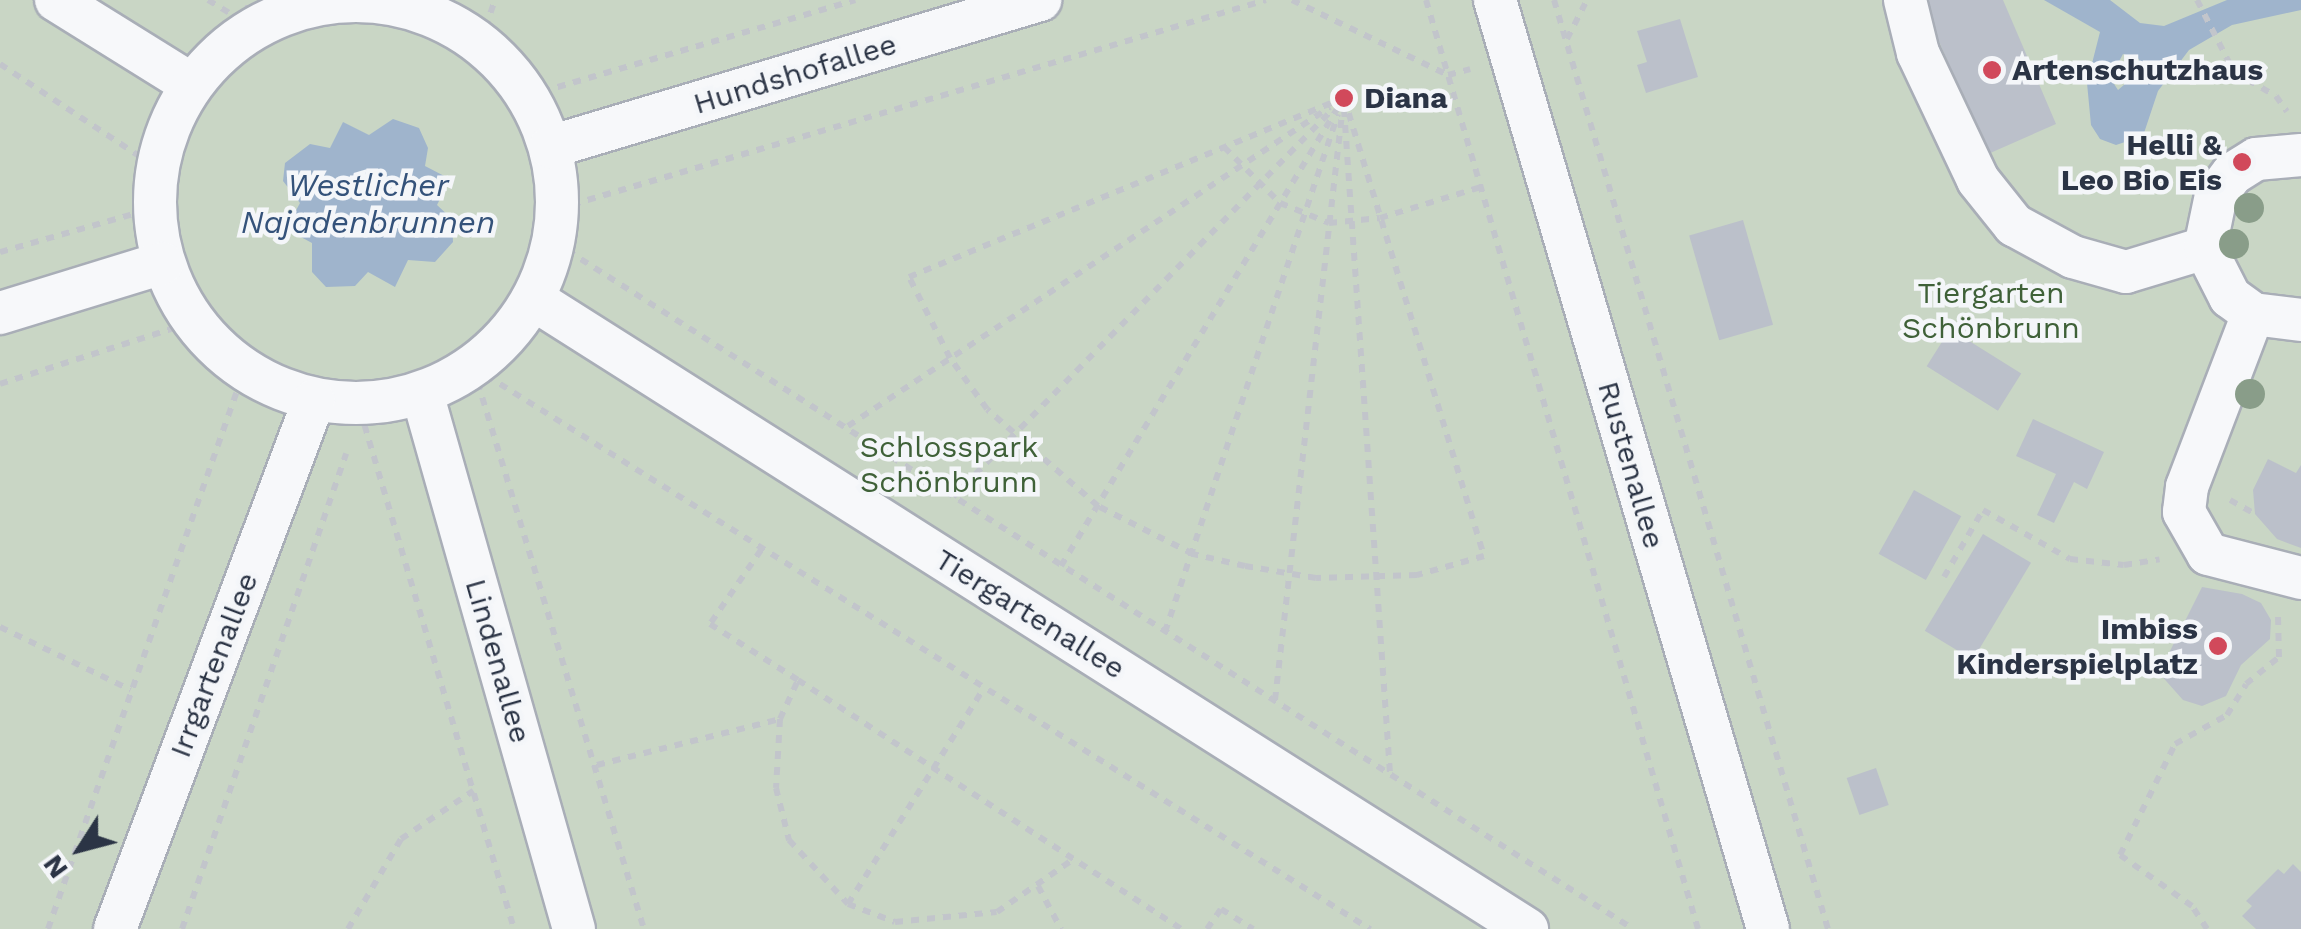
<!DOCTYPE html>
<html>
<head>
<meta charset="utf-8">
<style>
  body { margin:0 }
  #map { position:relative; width:2301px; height:929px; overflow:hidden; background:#e4e7ec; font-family:"Work Sans",sans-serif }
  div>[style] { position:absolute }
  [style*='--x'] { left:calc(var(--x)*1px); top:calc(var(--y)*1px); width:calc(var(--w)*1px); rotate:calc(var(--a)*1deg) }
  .green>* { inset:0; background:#c9d6c5; transform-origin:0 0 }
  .water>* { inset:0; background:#9fb4cc }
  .building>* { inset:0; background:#bbc0ca; transform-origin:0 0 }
  .path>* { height:6px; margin-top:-3px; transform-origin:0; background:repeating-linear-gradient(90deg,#c2c5cb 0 8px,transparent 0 16px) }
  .roads { filter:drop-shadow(2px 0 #a9aeb7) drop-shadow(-2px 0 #a9aeb7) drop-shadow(0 2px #a9aeb7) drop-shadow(0 -2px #a9aeb7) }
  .street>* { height:42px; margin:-21px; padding:0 21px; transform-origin:21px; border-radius:21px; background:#f7f8fa }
  .street>.ring { margin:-21px; padding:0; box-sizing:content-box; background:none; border:42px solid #f7f8fa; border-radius:50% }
  .trees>* { width:30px; height:30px; margin:-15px; border-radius:50%; background:#899d89 }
  .dots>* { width:28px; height:28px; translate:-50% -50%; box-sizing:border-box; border:5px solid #f4f6f9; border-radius:50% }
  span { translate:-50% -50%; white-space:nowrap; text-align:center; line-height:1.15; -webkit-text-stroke:9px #f4f6f9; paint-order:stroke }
  .poi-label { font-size:30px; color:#2b3445; font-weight:700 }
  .left { translate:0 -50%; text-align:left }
  .right { translate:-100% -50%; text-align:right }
  .street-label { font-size:30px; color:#2b3445 }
  .park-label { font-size:30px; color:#3f6138 }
  .water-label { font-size:32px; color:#34527a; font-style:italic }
  .north { position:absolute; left:30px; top:799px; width:100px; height:100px; -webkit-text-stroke:8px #f4f6f9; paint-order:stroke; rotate:234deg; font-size:28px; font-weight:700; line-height:40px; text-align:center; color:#2b3445 }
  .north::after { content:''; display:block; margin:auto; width:35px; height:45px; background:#2b3445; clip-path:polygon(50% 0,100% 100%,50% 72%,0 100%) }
</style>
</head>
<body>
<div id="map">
  <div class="green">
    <div style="left:0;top:0;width:2301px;height:929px"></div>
  </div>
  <div class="water">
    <div style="clip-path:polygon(evenodd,2044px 0,2110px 0,2140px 23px,2164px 26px,2227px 0,2301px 0,2301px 10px,2232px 25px,2189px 50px,2158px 91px,2143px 136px,2116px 145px,2100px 139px,2091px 125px,2087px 83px,2100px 32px,2044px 0,2123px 54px,2139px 59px,2139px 72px,2118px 90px,2110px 78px,2123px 54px)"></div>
    <div style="clip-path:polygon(393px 119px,419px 128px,428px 148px,425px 166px,450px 179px,437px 205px,452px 219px,453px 242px,435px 262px,408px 260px,395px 287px,368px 272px,355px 286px,326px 287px,312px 272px,312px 243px,286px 229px,300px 203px,283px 181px,285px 163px,310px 144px,330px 148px,343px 122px,369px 135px)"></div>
  </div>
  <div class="building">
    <div style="clip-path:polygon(1921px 0,2003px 0,2056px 124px,1988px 154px)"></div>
    <div style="clip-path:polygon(1680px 19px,1698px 77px,1646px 93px,1637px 65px,1647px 62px,1637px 31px)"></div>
    <div style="left:1743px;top:220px;width:109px;height:56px;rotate:74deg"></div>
    <div style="left:1950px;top:329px;width:84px;height:44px;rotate:32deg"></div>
    <div style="clip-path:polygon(2033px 419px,2104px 452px,2087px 489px,2074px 482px,2054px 523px,2037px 515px,2056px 474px,2016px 456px)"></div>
    <div style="clip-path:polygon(2268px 459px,2296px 473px,2301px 465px,2301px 548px,2277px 539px,2255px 514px,2253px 490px)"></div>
    <div style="left:1914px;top:490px;width:54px;height:73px;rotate:29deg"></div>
    <div style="left:1983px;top:534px;width:56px;height:113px;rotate:31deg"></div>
    <div style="clip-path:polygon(2202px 587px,2242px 594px,2261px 603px,2271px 620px,2270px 639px,2241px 665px,2226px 696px,2202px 706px,2183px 700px,2159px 673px)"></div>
    <div style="left:1876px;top:768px;width:39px;height:31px;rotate:71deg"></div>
    <div style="clip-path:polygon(2293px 864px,2301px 872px,2301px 929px,2256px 929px,2242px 916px,2252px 906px,2246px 901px,2278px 869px,2284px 874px)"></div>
  </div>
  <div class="path">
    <div style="--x:208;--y:0;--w:54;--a:31.3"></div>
    <div style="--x:254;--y:28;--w:29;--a:-106"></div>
    <div style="--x:1292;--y:0;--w:173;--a:25.7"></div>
    <div style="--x:1448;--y:75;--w:23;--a:-15"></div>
    <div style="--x:1426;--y:0;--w:968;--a:73.68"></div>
    <div style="--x:1554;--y:0;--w:969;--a:73.57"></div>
    <div style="--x:2197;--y:0;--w:81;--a:62.8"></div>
    <div style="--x:2234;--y:72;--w:48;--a:29.7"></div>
    <div style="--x:2276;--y:96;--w:19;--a:55"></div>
    <div style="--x:373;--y:1;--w:1;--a:-45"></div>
    <div style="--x:433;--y:15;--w:16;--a:-68"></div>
    <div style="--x:1567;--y:39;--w:44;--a:-62.9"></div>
    <div style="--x:480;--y:43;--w:46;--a:-70.8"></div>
    <div style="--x:0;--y:64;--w:188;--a:33.5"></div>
    <div style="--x:527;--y:96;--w:342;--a:-16.3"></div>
    <div style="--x:1344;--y:98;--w:479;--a:73"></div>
    <div style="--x:1484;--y:556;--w:70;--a:164.2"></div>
    <div style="--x:1417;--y:575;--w:101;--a:178.3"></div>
    <div style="--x:1316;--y:578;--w:72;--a:-170.4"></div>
    <div style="--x:1245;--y:566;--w:53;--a:-167"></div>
    <div style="--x:1193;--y:554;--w:106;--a:-153.2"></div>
    <div style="--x:1098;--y:506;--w:147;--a:-138.9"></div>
    <div style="--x:987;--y:409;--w:63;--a:-126"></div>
    <div style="--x:950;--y:358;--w:91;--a:-116.8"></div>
    <div style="--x:909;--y:277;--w:470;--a:-22.4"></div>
    <div style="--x:1344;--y:109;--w:667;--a:86.04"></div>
    <div style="--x:1224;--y:147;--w:79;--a:45"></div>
    <div style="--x:1280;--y:203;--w:53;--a:22.2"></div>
    <div style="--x:1329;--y:223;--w:51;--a:-5.6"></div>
    <div style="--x:1380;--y:218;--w:106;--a:-17.1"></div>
    <div style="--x:557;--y:209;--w:739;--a:-16.42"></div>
    <div style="--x:554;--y:242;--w:1279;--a:32.48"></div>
    <div style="--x:0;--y:252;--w:160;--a:-15.9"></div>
    <div style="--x:473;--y:367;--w:1059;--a:32.07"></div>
    <div style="--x:473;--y:367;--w:587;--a:73.08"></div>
    <div style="--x:0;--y:384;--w:203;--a:-17.8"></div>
    <div style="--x:360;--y:410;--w:541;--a:73.47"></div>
    <div style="--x:848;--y:426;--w:578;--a:-33.5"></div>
    <div style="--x:953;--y:497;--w:542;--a:-45.6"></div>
    <div style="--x:2230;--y:500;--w:29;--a:29"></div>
    <div style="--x:761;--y:550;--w:90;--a:124.6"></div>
    <div style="--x:710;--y:624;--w:104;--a:32.5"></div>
    <div style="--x:1061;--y:566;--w:546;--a:-58.87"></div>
    <div style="--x:1944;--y:577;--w:78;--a:-59.8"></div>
    <div style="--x:1983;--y:510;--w:100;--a:29.4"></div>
    <div style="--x:2070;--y:559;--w:54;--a:6.3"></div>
    <div style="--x:2124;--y:565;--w:36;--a:-9"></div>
    <div style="--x:0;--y:627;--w:145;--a:25.7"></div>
    <div style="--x:1165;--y:632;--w:546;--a:-71.53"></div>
    <div style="--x:1275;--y:700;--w:590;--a:-83.48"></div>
    <div style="--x:780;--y:719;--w:43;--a:-65.2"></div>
    <div style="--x:798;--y:680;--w:458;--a:33"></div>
    <div style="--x:597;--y:765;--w:189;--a:-14.1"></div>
    <div style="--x:780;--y:719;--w:69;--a:93.3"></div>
    <div style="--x:776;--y:788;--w:54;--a:76"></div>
    <div style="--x:789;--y:840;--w:87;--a:47.3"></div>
    <div style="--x:848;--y:904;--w:50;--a:21"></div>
    <div style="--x:895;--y:922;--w:102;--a:-5.6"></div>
    <div style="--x:997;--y:912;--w:95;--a:-34.7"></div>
    <div style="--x:1038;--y:886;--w:49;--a:61.9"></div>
    <div style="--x:848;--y:904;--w:255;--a:-57.8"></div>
    <div style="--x:48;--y:929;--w:591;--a:-70.65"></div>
    <div style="--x:182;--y:929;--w:503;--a:-70.95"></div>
    <div style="--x:348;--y:929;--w:104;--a:-59.5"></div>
    <div style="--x:401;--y:839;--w:87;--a:-33.7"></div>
    <div style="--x:1207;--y:929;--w:24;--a:-55"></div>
    <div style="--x:1221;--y:909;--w:38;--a:32"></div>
    <div style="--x:2207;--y:929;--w:27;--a:-123"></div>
    <div style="--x:2192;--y:906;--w:88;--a:-144.7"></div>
    <div style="--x:2120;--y:855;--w:124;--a:-63.6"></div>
    <div style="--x:2175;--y:744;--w:60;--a:-29.1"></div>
    <div style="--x:2227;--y:715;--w:36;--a:-58"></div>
    <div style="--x:2246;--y:684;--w:43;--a:-39.3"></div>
    <div style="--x:2279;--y:657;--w:40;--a:-91.4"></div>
  </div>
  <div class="roads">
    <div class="street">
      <div style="--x:56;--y:0;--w:159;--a:31.9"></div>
      <div style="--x:1495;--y:0;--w:968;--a:73.62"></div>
      <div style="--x:1905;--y:0;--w:55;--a:76.2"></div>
      <div style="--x:1918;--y:53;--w:140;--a:64.7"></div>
      <div style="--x:1978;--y:180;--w:58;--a:51.3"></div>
      <div style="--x:2014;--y:225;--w:67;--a:28.5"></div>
      <div style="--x:2073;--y:257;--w:55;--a:15.8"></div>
      <div style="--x:2126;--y:272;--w:83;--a:-16.9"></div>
      <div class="ring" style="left:155px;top:1px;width:360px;height:360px"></div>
      <div style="--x:550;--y:147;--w:512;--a:-16.7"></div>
      <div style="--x:2301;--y:155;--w:45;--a:174.9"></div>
      <div style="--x:2256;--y:159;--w:28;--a:148"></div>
      <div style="--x:2232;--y:174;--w:26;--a:127"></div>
      <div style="--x:2216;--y:195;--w:54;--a:101.7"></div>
      <div style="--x:2205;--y:248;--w:55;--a:63"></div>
      <div style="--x:2230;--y:297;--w:29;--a:36"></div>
      <div style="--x:2253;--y:314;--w:48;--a:7.1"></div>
      <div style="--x:533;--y:299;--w:1177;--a:32.37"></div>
      <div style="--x:0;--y:313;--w:170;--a:-17.1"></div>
      <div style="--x:2253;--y:314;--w:185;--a:110.9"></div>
      <div style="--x:2187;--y:487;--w:25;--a:97"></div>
      <div style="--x:2184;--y:512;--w:48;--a:60.3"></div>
      <div style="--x:2208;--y:554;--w:96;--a:14.5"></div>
      <div style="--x:422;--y:393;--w:557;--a:74.17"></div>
      <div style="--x:115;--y:929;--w:565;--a:-69.38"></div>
    </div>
  </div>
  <div class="trees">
    <div style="left:2249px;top:208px"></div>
    <div style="left:2234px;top:244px"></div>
    <div style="left:2250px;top:394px"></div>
  </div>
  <div class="dots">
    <div style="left:1992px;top:70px;background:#d1495b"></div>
    <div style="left:1344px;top:98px;background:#d1495b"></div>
    <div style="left:2242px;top:162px;background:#d1495b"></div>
    <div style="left:2218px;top:646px;background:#d1495b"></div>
  </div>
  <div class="poi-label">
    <span class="left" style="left:2012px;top:70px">Artenschutzhaus</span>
    <span class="left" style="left:1364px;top:98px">Diana</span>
    <span class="right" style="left:2222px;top:162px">Helli &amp;<br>Leo Bio Eis</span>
    <span class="right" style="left:2198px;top:646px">Imbiss<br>Kinderspielplatz</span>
  </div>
  <div class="street-label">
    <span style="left:795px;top:74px;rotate:-17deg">Hundshofallee</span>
    <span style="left:1631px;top:465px;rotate:74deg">Rustenallee</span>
    <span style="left:1030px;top:614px;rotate:32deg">Tiergartenallee</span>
    <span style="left:498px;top:661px;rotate:74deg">Lindenallee</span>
    <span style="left:214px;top:665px;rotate:-69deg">Irrgartenallee</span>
  </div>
  <div class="park-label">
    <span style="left:1991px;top:310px">Tiergarten<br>Schönbrunn</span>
    <span style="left:949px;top:464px">Schlosspark<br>Schönbrunn</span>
  </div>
  <div class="water-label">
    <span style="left:368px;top:204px">Westlicher<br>Najadenbrunnen</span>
  </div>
  <div class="north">N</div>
</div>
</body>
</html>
